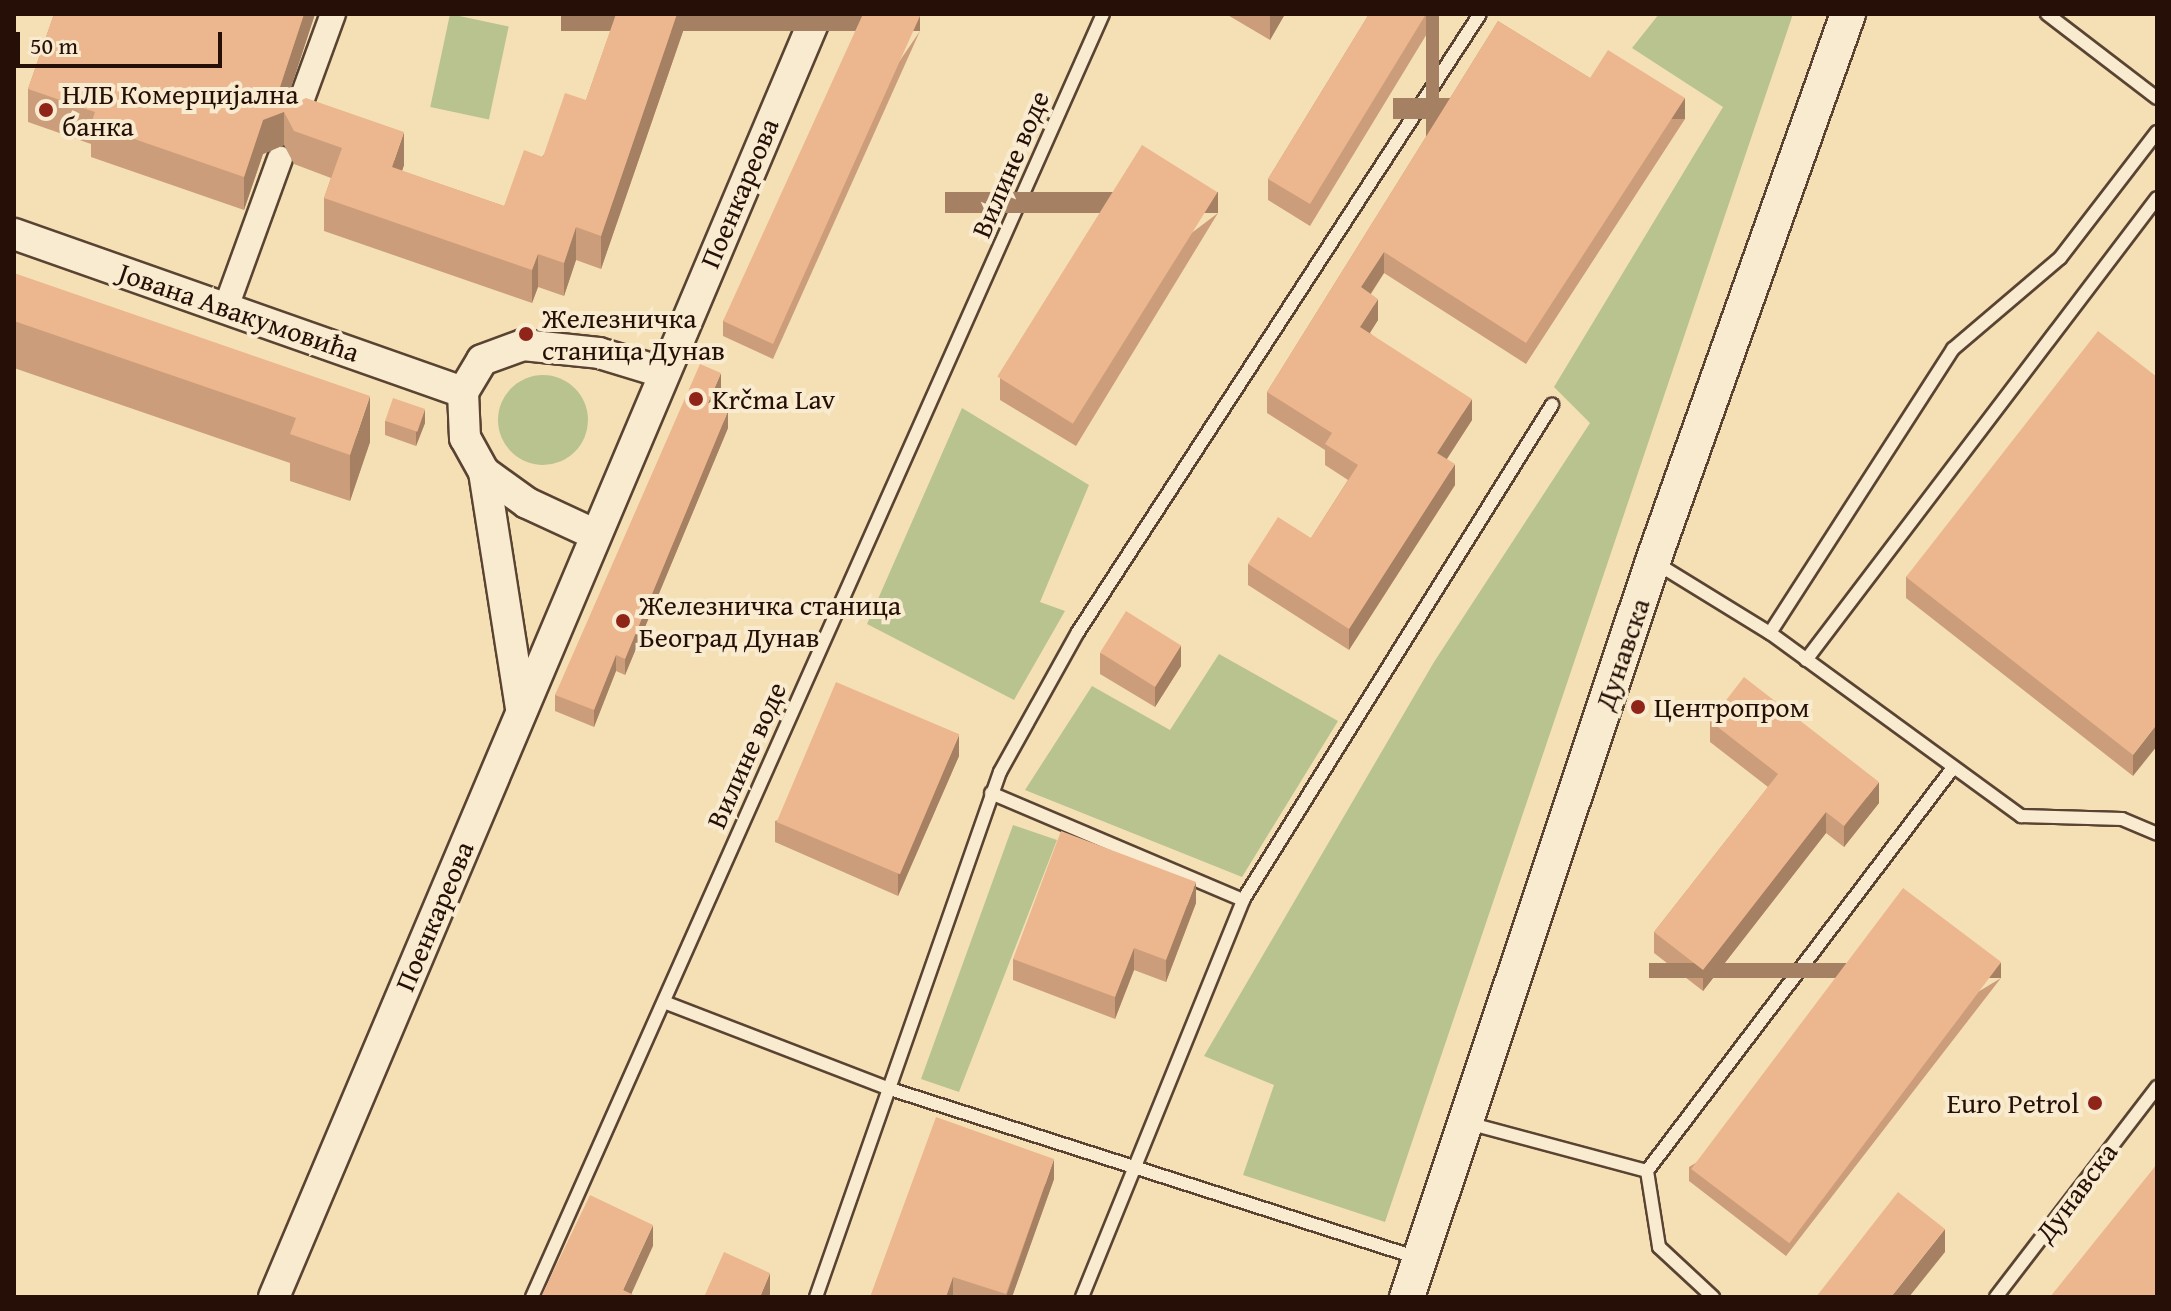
<!DOCTYPE html>
<html>
<head>
<meta charset="utf-8">
<style>
  body { margin:0 }
  #map { position:relative; width:2171px; height:1311px; overflow:hidden; background:#f5e0b6; font-family:"Gentium Book Plus",serif }
  div>[style] { position:absolute }
  [style*='--x'] { left:calc(var(--x)*1px); top:calc(var(--y)*1px); width:calc(var(--w)*1px); rotate:calc(var(--a)*1deg) }
  .green>* { inset:0; background:#b8c390; transform-origin:0 0 }
  .round { border-radius:50% }
  .roads { filter:drop-shadow(2px 0 #5a4332) drop-shadow(-2px 0 #5a4332) drop-shadow(0 2px #5a4332) drop-shadow(0 -2px #5a4332) }
  .service>* { height:12px; margin:-6px; padding:0 6px; transform-origin:6px; border-radius:6px; background:#f8ebd0 }
  .minor>* { height:24px; margin:-12px; padding:0 12px; transform-origin:12px; border-radius:12px; background:#f8ebd0 }
  .tertiary>* { height:30px; margin:-15px; padding:0 15px; transform-origin:15px; border-radius:15px; background:#f8ebd0 }
  .secondary>* { height:34px; margin:-17px; padding:0 17px; transform-origin:17px; border-radius:17px; background:#f8ebd0 }
  .wall>* { inset:0; background:#cb9d7a }
  .shaded-wall>* { inset:0; background:#a58063; transform-origin:0 0 }
  .building>* { inset:0; background:#ecb78e; transform-origin:0 0 }
  .dots>* { width:22px; height:22px; translate:-50% -50%; box-sizing:border-box; border:4px solid #f8ebd0; border-radius:50% }
  span { translate:-50% -50%; white-space:nowrap; text-align:center; line-height:1.15; -webkit-text-stroke:8px #f8ebd0; paint-order:stroke }
  .poi-label { font-size:28px; color:#260f06 }
  .left { translate:0 -50%; text-align:left }
  .right { translate:-100% -50%; text-align:right }
  .street-label { font-size:28px; color:#260f06 }
  .frame { position:absolute; inset:0; border:16px solid #260f06; pointer-events:none }
  .scale { position:absolute; left:16px; top:32px; width:206px; height:36px; box-sizing:border-box; border:4px solid #260f06; border-top:0; padding-left:10px; font-size:24px; line-height:28px; white-space:nowrap; color:#260f06; -webkit-text-stroke:6px #f8ebd0; paint-order:stroke }
</style>
</head>
<body>
<div id="map">
  <div class="green">
    <div style="left:450px;top:14px;width:60px;height:95px;rotate:12deg"></div>
    <div style="clip-path:polygon(1659px 14px,1793px 14px,1385px 1222px,1243px 1175px,1274px 1085px,1204px 1056px,1434px 662px,1590px 423px,1554px 387px,1723px 107px,1632px 48px)"></div>
    <div class="round" style="left:498px;top:375px;width:90px;height:90px"></div>
    <div style="clip-path:polygon(962px 408px,1089px 485px,1040px 602px,1065px 611px,1014px 700px,867px 624px)"></div>
    <div style="clip-path:polygon(1219px 654px,1338px 721px,1242px 877px,1025px 790px,1092px 686px,1170px 730px)"></div>
    <div style="clip-path:polygon(1013px 825px,1057px 840px,959px 1092px,921px 1079px)"></div>
  </div>
  <div class="roads">
    <div class="service">
      <div style="--x:2047;--y:14;--w:138;--a:37.4"></div>
      <div style="--x:1656;--y:563;--w:134;--a:31.6"></div>
      <div style="--x:1770;--y:633;--w:311;--a:36.1"></div>
      <div style="--x:2021;--y:816;--w:101;--a:1.7"></div>
      <div style="--x:2122;--y:819;--w:38;--a:23"></div>
      <div style="--x:1770;--y:633;--w:338;--a:-57.2"></div>
      <div style="--x:1953;--y:349;--w:140;--a:-40.4"></div>
      <div style="--x:2060;--y:258;--w:159;--a:-52.4"></div>
      <div style="--x:1806;--y:660;--w:580;--a:-52.77"></div>
      <div style="--x:991;--y:793;--w:274;--a:23"></div>
      <div style="--x:664;--y:1002;--w:239;--a:21.1"></div>
      <div style="--x:887;--y:1088;--w:558;--a:17.75"></div>
      <div style="--x:1468;--y:1123;--w:185;--a:15"></div>
      <div style="--x:1647;--y:1171;--w:505;--a:-52.81"></div>
      <div style="--x:1647;--y:1171;--w:77;--a:81"></div>
      <div style="--x:1659;--y:1247;--w:74;--a:42.8"></div>
      <div style="--x:532;--y:1297;--w:1404;--a:-66.01"></div>
      <div style="--x:816;--y:1297;--w:556;--a:-70.69"></div>
      <div style="--x:1000;--y:772;--w:160;--a:-60.9"></div>
      <div style="--x:1078;--y:632;--w:737;--a:-56.96"></div>
      <div style="--x:1082;--y:1297;--w:428;--a:-67.9"></div>
      <div style="--x:1243;--y:900;--w:584;--a:-58.03"></div>
      <div style="--x:1996;--y:1297;--w:265;--a:-52.5"></div>
    </div>
    <div class="minor">
      <div style="--x:292;--y:126;--w:119;--a:-69.9"></div>
      <div style="--x:226;--y:307;--w:158;--a:-70"></div>
    </div>
    <div class="tertiary">
      <div style="--x:14;--y:234;--w:476;--a:19.4"></div>
      <div style="--x:484;--y:472;--w:240;--a:81.1"></div>
      <div style="--x:594;--y:534;--w:74;--a:-155.2"></div>
      <div style="--x:527;--y:503;--w:53;--a:-144.2"></div>
      <div style="--x:484;--y:472;--w:39;--a:-119"></div>
      <div style="--x:465;--y:438;--w:46;--a:-92.5"></div>
      <div style="--x:463;--y:392;--w:37;--a:-59"></div>
      <div style="--x:482;--y:360;--w:44;--a:-20.1"></div>
      <div style="--x:523;--y:345;--w:76;--a:6"></div>
      <div style="--x:599;--y:353;--w:66;--a:16.8"></div>
      <div style="--x:274;--y:1297;--w:1393;--a:-67.06"></div>
    </div>
    <div class="secondary">
      <div style="--x:1407;--y:1297;--w:776;--a:-71.52"></div>
      <div style="--x:1653;--y:561;--w:581;--a:-70.38"></div>
    </div>
  </div>
  <div class="wall">
    <div style="clip-path:polygon(54px 14px,315px 14px,285px 105px,288px 107px,404px 165px,402px 171px,504px 206px,586px 100px,611px 29px,573px 16px,573px 14px,689px 14px,601px 269px,576px 260px,564px 296px,538px 287px,532px 303px,324px 231px,324px 198px,331px 178px,294px 164px,284px 145px,263px 154px,244px 210px,91px 157px,91px 144px,28px 122px,28px 89px)"></div>
    <div style="clip-path:polygon(1226px 14px,1285px 14px,1270px 40px)"></div>
    <div style="clip-path:polygon(1369px 14px,1439px 14px,1310px 226px,1268px 200px,1268px 179px)"></div>
    <div style="clip-path:polygon(1498px 21px,1590px 78px,1685px 119px,1526px 364px,1384px 273px,1371px 294px,1378px 320px,1370px 333px,1472px 420px,1447px 459px,1455px 485px,1349px 650px,1248px 585px,1248px 564px,1311px 538px,1348px 480px,1325px 465px,1325px 450px,1267px 413px,1267px 392px)"></div>
    <div style="clip-path:polygon(920px 31px,773px 359px,723px 336px,723px 321px)"></div>
    <div style="clip-path:polygon(1218px 213px,1076px 446px,1000px 400px,1000px 378px)"></div>
    <div style="clip-path:polygon(14px 273px,370px 442px,350px 501px,290px 481px,290px 463px,14px 368px)"></div>
    <div style="clip-path:polygon(2157px 377px,2133px 776px,1906px 598px,1906px 577px)"></div>
    <div style="clip-path:polygon(721px 389px,714px 405px,728px 428px,625px 675px,616px 671px,594px 727px,555px 711px,555px 695px)"></div>
    <div style="clip-path:polygon(385px 421px,425px 423px,416px 446px,385px 435px)"></div>
    <div style="clip-path:polygon(1100px 653px,1181px 666px,1155px 707px,1100px 674px)"></div>
    <div style="clip-path:polygon(1710px 721px,1879px 803px,1844px 847px,1826px 833px,1703px 991px,1654px 953px,1654px 932px,1768px 787px,1710px 742px)"></div>
    <div style="clip-path:polygon(959px 756px,898px 896px,775px 842px,775px 821px)"></div>
    <div style="clip-path:polygon(1196px 903px,1166px 982px,1134px 970px,1115px 1019px,1013px 980px,1013px 959px)"></div>
    <div style="clip-path:polygon(2001px 978px,1786px 1256px,1689px 1181px,1689px 1167px)"></div>
    <div style="clip-path:polygon(1054px 1179px,1012px 1297px,870px 1297px)"></div>
  </div>
  <div class="shaded-wall">
    <div style="clip-path:polygon(304px 14px,315px 14px,283px 112px,284px 112px,284px 145px,263px 154px,244px 210px,244px 177px,263px 120px,277px 96px)"></div>
    <div style="clip-path:polygon(677px 14px,689px 14px,601px 269px,601px 236px)"></div>
    <div style="clip-path:polygon(1270px 14px,1285px 14px,1270px 40px)"></div>
    <div style="left:1426px;top:14px;width:13px;height:223px"></div>
    <div style="left:920px;top:16px;width:15px;height:359px;rotate:90deg"></div>
    <div style="left:1685px;top:98px;width:21px;height:292px;rotate:90deg"></div>
    <div style="clip-path:polygon(404px 132px,404px 165px,392px 201px,392px 167px)"></div>
    <div style="left:1218px;top:192px;width:21px;height:273px;rotate:90deg"></div>
    <div style="clip-path:polygon(576px 227px,576px 260px,564px 296px,564px 263px)"></div>
    <div style="clip-path:polygon(1384px 252px,1384px 273px,1361px 308px,1361px 287px)"></div>
    <div style="clip-path:polygon(538px 254px,538px 287px,532px 303px,532px 270px)"></div>
    <div style="clip-path:polygon(1378px 299px,1378px 320px,1360px 348px,1360px 327px)"></div>
    <div style="clip-path:polygon(721px 373px,721px 389px,708px 419px,708px 403px)"></div>
    <div style="clip-path:polygon(370px 396px,370px 442px,350px 501px,350px 455px)"></div>
    <div style="clip-path:polygon(1472px 399px,1472px 420px,1437px 474px,1437px 453px)"></div>
    <div style="clip-path:polygon(425px 409px,425px 423px,416px 446px,416px 432px)"></div>
    <div style="clip-path:polygon(728px 411px,728px 428px,625px 675px,625px 659px)"></div>
    <div style="clip-path:polygon(1455px 464px,1455px 485px,1349px 650px,1349px 629px)"></div>
    <div style="clip-path:polygon(1181px 645px,1181px 666px,1155px 707px,1155px 686px)"></div>
    <div style="clip-path:polygon(616px 655px,616px 671px,594px 727px,594px 710px)"></div>
    <div style="clip-path:polygon(2157px 724px,2157px 746px,2133px 776px,2133px 755px)"></div>
    <div style="clip-path:polygon(959px 735px,959px 756px,898px 896px,898px 874px)"></div>
    <div style="clip-path:polygon(1879px 782px,1879px 803px,1844px 847px,1844px 826px)"></div>
    <div style="clip-path:polygon(1826px 812px,1826px 833px,1703px 991px,1703px 970px)"></div>
    <div style="clip-path:polygon(1196px 882px,1196px 903px,1166px 982px,1166px 960px)"></div>
    <div style="clip-path:polygon(1134px 948px,1134px 970px,1115px 1019px,1115px 997px)"></div>
    <div style="left:2001px;top:963px;width:15px;height:352px;rotate:90deg"></div>
    <div style="clip-path:polygon(1054px 1159px,1054px 1179px,1012px 1297px,1006px 1297px)"></div>
    <div style="clip-path:polygon(653px 1225px,653px 1246px,630px 1297px,623px 1290px)"></div>
    <div style="clip-path:polygon(1945px 1229px,1945px 1252px,1909px 1297px,1891px 1297px)"></div>
    <div style="clip-path:polygon(770px 1273px,770px 1294px,769px 1297px,760px 1297px)"></div>
    <div style="clip-path:polygon(953px 1277px,953px 1297px,946px 1297px)"></div>
  </div>
  <div class="building">
    <div style="clip-path:polygon(54px 14px,304px 14px,277px 96px,288px 107px,306px 98px,404px 132px,392px 167px,504px 206px,524px 150px,543px 157px,565px 93px,586px 100px,616px 14px,677px 14px,601px 236px,576px 227px,564px 263px,538px 254px,532px 270px,324px 198px,342px 148px,294px 131px,284px 112px,263px 120px,244px 177px,91px 124px,95px 112px,28px 89px)"></div>
    <div style="clip-path:polygon(863px 14px,915px 14px,920px 16px,773px 344px,723px 321px)"></div>
    <div style="clip-path:polygon(1369px 14px,1426px 14px,1310px 204px,1268px 179px)"></div>
    <div style="clip-path:polygon(1498px 21px,1590px 78px,1608px 50px,1685px 98px,1526px 343px,1384px 252px,1361px 287px,1378px 299px,1360px 327px,1472px 399px,1437px 453px,1455px 464px,1349px 629px,1248px 564px,1278px 517px,1311px 538px,1358px 465px,1325px 444px,1332px 433px,1267px 392px)"></div>
    <div style="left:1142px;top:145px;width:89px;height:273px;rotate:32deg"></div>
    <div style="clip-path:polygon(14px 273px,370px 396px,350px 455px,290px 434px,296px 418px,14px 321px)"></div>
    <div style="clip-path:polygon(2098px 331px,2157px 377px,2157px 724px,2133px 755px,1906px 577px)"></div>
    <div style="clip-path:polygon(700px 364px,721px 373px,708px 403px,728px 411px,625px 659px,616px 655px,594px 710px,555px 695px)"></div>
    <div style="left:393px;top:398px;width:34px;height:24px;rotate:19deg"></div>
    <div style="left:1126px;top:611px;width:65px;height:49px;rotate:32deg"></div>
    <div style="clip-path:polygon(1744px 677px,1879px 782px,1844px 826px,1826px 812px,1703px 970px,1654px 932px,1778px 774px,1710px 721px)"></div>
    <div style="left:836px;top:682px;width:134px;height:152px;rotate:23deg"></div>
    <div style="clip-path:polygon(1061px 831px,1196px 882px,1166px 960px,1134px 948px,1115px 997px,1013px 959px)"></div>
    <div style="left:1903px;top:888px;width:123px;height:352px;rotate:37deg"></div>
    <div style="clip-path:polygon(936px 1117px,1054px 1159px,1006px 1294px,953px 1277px,946px 1297px,870px 1297px)"></div>
    <div style="clip-path:polygon(2157px 1164px,2157px 1297px,2050px 1297px)"></div>
    <div style="clip-path:polygon(1898px 1192px,1945px 1229px,1891px 1297px,1816px 1297px)"></div>
    <div style="clip-path:polygon(590px 1195px,653px 1225px,623px 1290px,638px 1297px,541px 1297px)"></div>
    <div style="clip-path:polygon(724px 1252px,770px 1273px,760px 1297px,704px 1297px)"></div>
  </div>
  <div class="dots">
    <div style="left:46px;top:110px;background:#8f2418"></div>
    <div style="left:526px;top:334px;background:#8f2418"></div>
    <div style="left:696px;top:399px;background:#8f2418"></div>
    <div style="left:623px;top:621px;background:#8f2418"></div>
    <div style="left:1638px;top:707px;background:#8f2418"></div>
    <div style="left:2095px;top:1103px;background:#8f2418"></div>
  </div>
  <div class="poi-label">
    <span class="left" style="left:62px;top:110px">НЛБ Комерцијална<br>банка</span>
    <span class="left" style="left:542px;top:334px">Железничка<br>станица Дунав</span>
    <span class="left" style="left:712px;top:399px">Krčma Lav</span>
    <span class="left" style="left:639px;top:621px">Железничка станица<br>Београд Дунав</span>
    <span class="left" style="left:1654px;top:707px">Центропром</span>
    <span class="right" style="left:2079px;top:1103px">Euro Petrol</span>
  </div>
  <div class="street-label">
    <span style="left:1010px;top:164px;rotate:-67deg">Вилине воде</span>
    <span style="left:739px;top:193px;rotate:-67deg">Поенкареова</span>
    <span style="left:239px;top:312px;rotate:19deg">Јована Авакумовића</span>
    <span style="left:1622px;top:654px;rotate:-71deg">Дунавска</span>
    <span style="left:746px;top:755px;rotate:-66deg">Вилине воде</span>
    <span style="left:434px;top:916px;rotate:-67deg">Поенкареова</span>
    <span style="left:2076px;top:1192px;rotate:-53deg">Дунавска</span>
  </div>
  <div class="frame"></div>
  <div class="scale">50 m</div>
</div>
</body>
</html>
